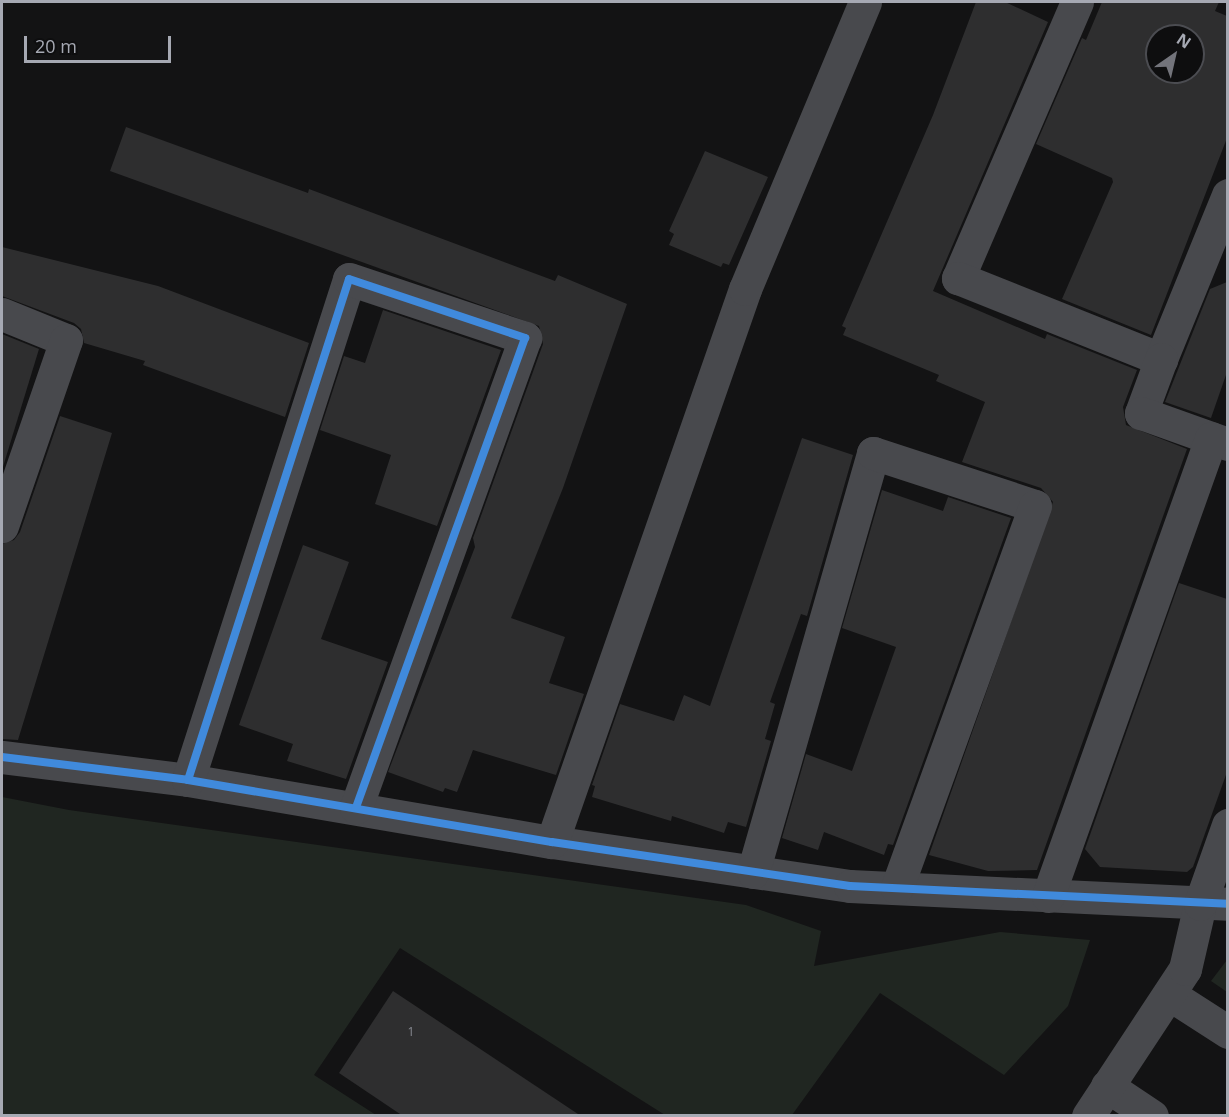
<!DOCTYPE html>
<html>
<head>
<meta charset="utf-8">
<style>
  body { margin:0 }
  #map { position:relative; width:1229px; height:1117px; overflow:hidden; background:#131314; font-family:"Open Sans",sans-serif }
  div>[style] { position:absolute }
  [style*='--x'] { left:calc(var(--x)*1px); top:calc(var(--y)*1px); width:calc(var(--w)*1px); rotate:calc(var(--a)*1deg) }
  .green>* { inset:0; background:#202621 }
  .building>* { inset:0; background:#2e2e2f }
  .minor>* { height:33px; margin:-16.5px; padding:0 16.5px; transform-origin:16.5px; border-radius:16.5px; background:#48494d }
  .cycleway>* { height:8px; margin:-4px; padding:0 4px; transform-origin:4px; border-radius:4px; background:#408adc }
  span { translate:-50% -50%; white-space:nowrap; text-align:center; line-height:1.15; -webkit-text-stroke:6px #0e0e0f; paint-order:stroke }
  .number-label { font-size:12px; color:#888a92 }
  .number-label span { -webkit-text-stroke-width:0 }
  .frame { position:absolute; inset:0; border:3px solid #a6a9b3; pointer-events:none }
  .north { position:absolute; left:1145px; top:24px; width:60px; height:60px; box-sizing:border-box; background:#0e0e0f; border:2px solid #4b4c51; border-radius:50%; rotate:34deg; font-size:16px; font-weight:700; line-height:24px; text-align:center; color:#a6a9b3 }
  .north::after { content:''; display:block; margin:auto; width:21px; height:27px; background:#73747b; clip-path:polygon(50% 0,100% 100%,50% 72%,0 100%) }
  .scale { position:absolute; left:24px; top:36px; width:147px; height:27px; box-sizing:border-box; border:3px solid #a6a9b3; border-top:0; padding-left:8px; font-size:18px; line-height:21px; white-space:nowrap; color:#a6a9b3; -webkit-text-stroke:4px #0e0e0f; paint-order:stroke }
</style>
</head>
<body>
<div id="map">
  <div class="green">
    <div style="clip-path:polygon(2px 797px,69px 810px,746px 905px,821px 931px,814px 966px,1000px 932px,1090px 940px,1068px 1006px,1004px 1075px,880px 993px,792px 1115px,665px 1115px,400px 948px,314px 1075px,376px 1115px,2px 1115px)"></div>
    <div style="clip-path:polygon(1227px 960px,1227px 992px,1211px 981px)"></div>
  </div>
  <div class="building">
    <div style="clip-path:polygon(976px 2px,1005px 2px,1048px 22px,933px 291px,1045px 339px,1047px 334px,1137px 370px,1123px 407px,1126px 425px,1187px 449px,1037px 870px,988px 871px,929px 855px,1053px 502px,1041px 488px,962px 462px,985px 402px,936px 381px,939px 375px,843px 335px,846px 328px,842px 326px,933px 115px)"></div>
    <div style="clip-path:polygon(evenodd,1102px 2px,1219px 2px,1215px 11px,1227px 16px,1227px 138px,1151px 335px,1062px 299px,1113px 182px,1112px 178px,1036px 144px,1082px 38px,1086px 40px,1102px 2px,1157px 36px,1193px 36px,1193px 72px,1157px 72px,1157px 36px)"></div>
    <div style="clip-path:polygon(126px 127px,308px 193px,309px 189px,555px 281px,558px 275px,627px 304px,563px 488px,511px 618px,565px 637px,549px 683px,584px 694px,556px 775px,473px 750px,457px 792px,445px 788px,443px 792px,388px 772px,475px 547px,473px 538px,543px 344px,539px 326px,110px 171px)"></div>
    <div style="clip-path:polygon(705px 151px,768px 177px,729px 265px,723px 263px,721px 267px,669px 245px,674px 234px,669px 231px)"></div>
    <div style="clip-path:polygon(2px 247px,158px 286px,309px 343px,285px 417px,143px 365px,145px 361px,84px 343px,81px 329px,74px 323px,2px 296px)"></div>
    <div style="clip-path:polygon(1227px 282px,1227px 372px,1211px 418px,1165px 402px,1210px 289px)"></div>
    <div style="clip-path:polygon(383px 310px,501px 350px,437px 526px,375px 504px,391px 455px,320px 430px,344px 356px,365px 363px)"></div>
    <div style="clip-path:polygon(2px 334px,39px 349px,2px 470px)"></div>
    <div style="clip-path:polygon(60px 416px,112px 433px,18px 740px,2px 739px,2px 544px,14px 540px,20px 532px)"></div>
    <div style="clip-path:polygon(802px 438px,853px 455px,807px 616px,801px 614px,770px 702px,775px 704px,765px 739px,771px 741px,746px 827px,728px 822px,724px 833px,672px 816px,671px 821px,592px 797px,595px 786px,592px 785px,620px 704px,674px 721px,684px 695px,710px 706px)"></div>
    <div style="clip-path:polygon(882px 490px,943px 511px,948px 497px,1011px 518px,893px 845px,888px 844px,884px 855px,824px 832px,818px 850px,782px 838px,806px 754px,852px 771px,896px 647px,842px 628px)"></div>
    <div style="clip-path:polygon(303px 545px,349px 562px,321px 639px,388px 662px,346px 779px,287px 761px,293px 744px,239px 725px)"></div>
    <div style="clip-path:polygon(1179px 583px,1227px 599px,1227px 772px,1193px 867px,1187px 872px,1100px 867px,1085px 849px)"></div>
    <div style="clip-path:polygon(393px 991px,581px 1116px,403px 1116px,339px 1073px)"></div>
  </div>
  <div class="minor">
    <div style="--x:1077;--y:2;--w:301;--a:113.3"></div>
    <div style="--x:958;--y:278;--w:219;--a:21.8"></div>
    <div style="--x:1161;--y:359;--w:177;--a:-67.8"></div>
    <div style="--x:2;--y:314;--w:69;--a:22.1"></div>
    <div style="--x:66;--y:340;--w:197;--a:109"></div>
    <div style="--x:1161;--y:359;--w:58;--a:110.3"></div>
    <div style="--x:1141;--y:413;--w:92;--a:19.6"></div>
    <div style="--x:2;--y:757;--w:187;--a:7"></div>
    <div style="--x:188;--y:780;--w:369;--a:9.7"></div>
    <div style="--x:552;--y:842;--w:301;--a:8.4"></div>
    <div style="--x:850;--y:886;--w:378;--a:2.7"></div>
    <div style="--x:188;--y:780;--w:526;--a:-72.18"></div>
    <div style="--x:349;--y:279;--w:186;--a:18.5"></div>
    <div style="--x:525;--y:338;--w:499;--a:109.8"></div>
    <div style="--x:552;--y:842;--w:586;--a:-70.76"></div>
    <div style="--x:745;--y:289;--w:311;--a:-67.3"></div>
    <div style="--x:753;--y:872;--w:436;--a:-74"></div>
    <div style="--x:873;--y:453;--w:170;--a:18.1"></div>
    <div style="--x:1035;--y:506;--w:406;--a:109.9"></div>
    <div style="--x:1048;--y:896;--w:486;--a:-70.4"></div>
    <div style="--x:1169;--y:994;--w:70;--a:32.8"></div>
    <div style="--x:1107;--y:1086;--w:54;--a:33.7"></div>
    <div style="--x:1088;--y:1116;--w:176;--a:-56.6"></div>
    <div style="--x:1185;--y:969;--w:67;--a:-77"></div>
    <div style="--x:1200;--y:904;--w:84;--a:-70.5"></div>
  </div>
  <div class="cycleway">
    <div style="--x:2;--y:757;--w:187;--a:7"></div>
    <div style="--x:188;--y:780;--w:369;--a:9.7"></div>
    <div style="--x:552;--y:842;--w:301;--a:8.4"></div>
    <div style="--x:850;--y:886;--w:378;--a:2.7"></div>
    <div style="--x:188;--y:780;--w:526;--a:-72.18"></div>
    <div style="--x:349;--y:279;--w:186;--a:18.5"></div>
    <div style="--x:525;--y:338;--w:499;--a:109.8"></div>
  </div>
  <div class="number-label">
    <span style="left:411px;top:1032px">1</span>
  </div>
  <div class="frame"></div>
  <div class="north">N</div>
  <div class="scale">20 m</div>
</div>
</body>
</html>
